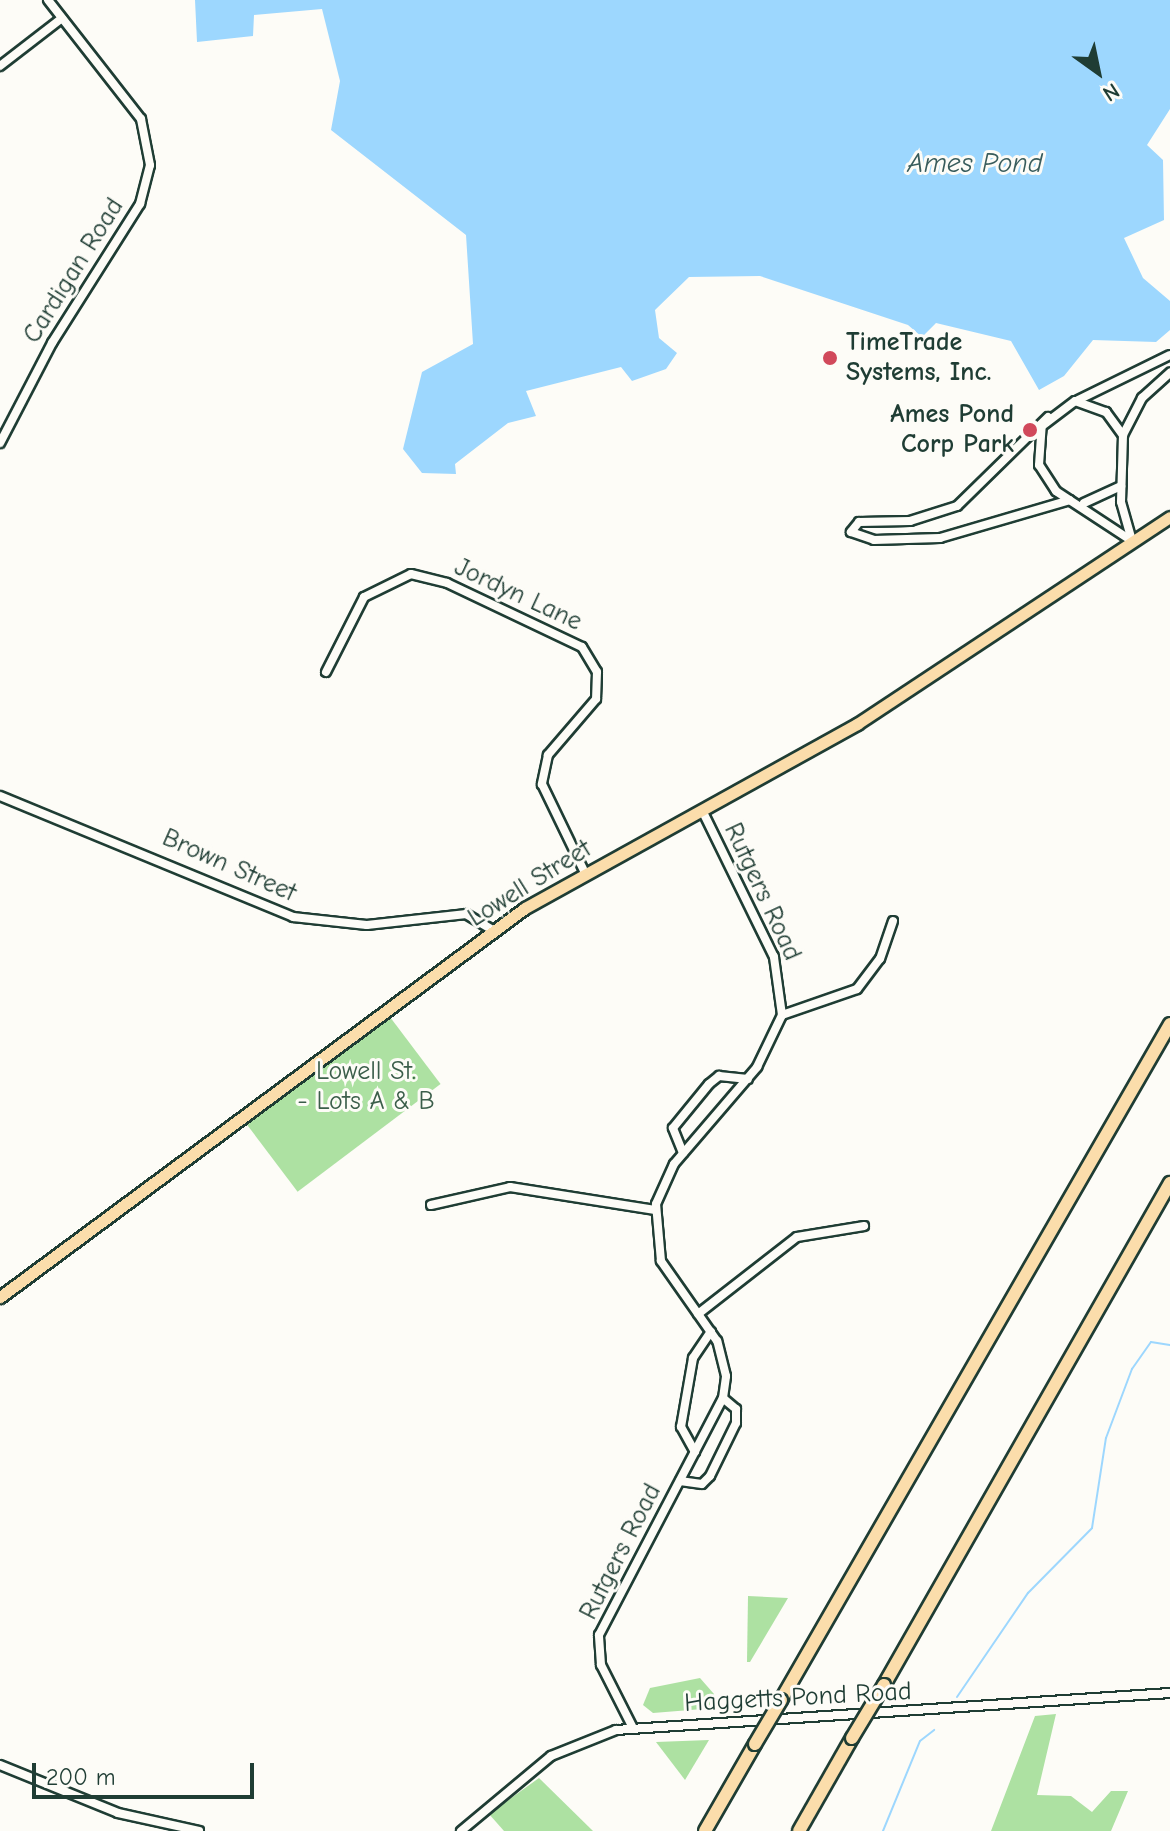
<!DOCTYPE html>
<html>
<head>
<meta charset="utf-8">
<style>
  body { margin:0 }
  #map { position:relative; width:1170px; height:1831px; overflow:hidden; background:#fdfcf7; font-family:"Comic Neue",sans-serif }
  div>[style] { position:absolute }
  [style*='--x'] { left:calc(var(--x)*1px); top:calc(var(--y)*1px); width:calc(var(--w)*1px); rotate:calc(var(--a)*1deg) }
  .green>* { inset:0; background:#ade1a2; transform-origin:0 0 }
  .water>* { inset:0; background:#9dd7fe }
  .stream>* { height:2px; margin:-1px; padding:0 1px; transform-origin:1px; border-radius:1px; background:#9dd7fe }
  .roads { filter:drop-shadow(2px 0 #1f3d34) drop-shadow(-2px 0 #1f3d34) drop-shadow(0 2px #1f3d34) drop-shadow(0 -2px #1f3d34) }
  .minor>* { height:8px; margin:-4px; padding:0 4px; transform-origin:4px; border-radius:4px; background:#fdfcf7 }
  .major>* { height:11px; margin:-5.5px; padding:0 5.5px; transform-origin:5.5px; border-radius:5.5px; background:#fbddab }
  .highway>* { height:12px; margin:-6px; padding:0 6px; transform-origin:6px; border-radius:6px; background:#fbddab }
  .bridges { filter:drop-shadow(2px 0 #1f3d34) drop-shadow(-2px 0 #1f3d34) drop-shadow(0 2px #1f3d34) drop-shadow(0 -2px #1f3d34) }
  .highway-bridge>* { height:12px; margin:-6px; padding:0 6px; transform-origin:6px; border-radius:6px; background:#fbddab }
  .dots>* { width:22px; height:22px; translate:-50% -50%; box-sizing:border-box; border:4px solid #fdfcf7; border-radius:50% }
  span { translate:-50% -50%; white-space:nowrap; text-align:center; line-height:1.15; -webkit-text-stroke:6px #fdfcf7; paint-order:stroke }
  .street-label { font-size:26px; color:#1f3d34 }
  .poi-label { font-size:26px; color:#1f3d34; font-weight:700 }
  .left { translate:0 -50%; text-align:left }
  .right { translate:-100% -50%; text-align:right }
  .park-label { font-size:26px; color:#3b5e4a }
  .water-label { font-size:28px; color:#385c5c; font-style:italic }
  .north { position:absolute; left:1058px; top:32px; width:80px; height:80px; -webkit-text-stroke:6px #fdfcf7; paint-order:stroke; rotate:147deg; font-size:22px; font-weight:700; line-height:32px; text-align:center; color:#1f3d34 }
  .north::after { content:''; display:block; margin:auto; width:28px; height:36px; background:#1f3d34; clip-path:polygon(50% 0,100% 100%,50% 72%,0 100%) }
  .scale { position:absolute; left:32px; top:1763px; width:222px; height:36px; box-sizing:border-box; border:4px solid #1f3d34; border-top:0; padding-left:10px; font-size:24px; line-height:28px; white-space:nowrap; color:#1f3d34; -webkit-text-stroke:6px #fdfcf7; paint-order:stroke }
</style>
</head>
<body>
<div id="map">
  <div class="green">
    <div style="left:390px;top:1017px;width:84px;height:179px;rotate:53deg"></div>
    <div style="clip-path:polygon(748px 1596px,788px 1598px,750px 1662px,747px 1662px)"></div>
    <div style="clip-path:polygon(700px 1678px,714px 1694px,715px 1708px,653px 1713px,643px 1705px,650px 1688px)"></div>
    <div style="clip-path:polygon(1056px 1714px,1037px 1795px,1071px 1796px,1092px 1812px,1111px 1791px,1128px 1791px,1111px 1831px,991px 1831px,1035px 1716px)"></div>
    <div style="clip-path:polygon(709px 1740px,685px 1780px,656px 1742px)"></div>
    <div style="clip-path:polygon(539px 1778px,593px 1831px,504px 1831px,489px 1814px)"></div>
  </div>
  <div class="water">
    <div style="clip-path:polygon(195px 0,1170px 0,1170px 109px,1147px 145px,1163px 160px,1164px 220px,1124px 238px,1143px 278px,1170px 301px,1170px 330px,1156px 342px,1093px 340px,1064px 376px,1039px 390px,1011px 341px,936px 323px,922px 337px,908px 325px,760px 276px,689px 277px,655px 310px,659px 338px,677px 353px,666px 369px,632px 381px,621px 367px,526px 391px,536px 416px,508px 423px,455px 464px,456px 474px,422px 473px,403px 449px,422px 372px,473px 344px,466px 235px,331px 130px,340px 81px,322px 9px,254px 15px,253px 36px,197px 42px)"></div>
  </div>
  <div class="stream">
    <div style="--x:957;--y:1697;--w:126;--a:-55.7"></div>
    <div style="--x:1028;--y:1593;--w:91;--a:-45.4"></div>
    <div style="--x:1092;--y:1528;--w:91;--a:-81.2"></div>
    <div style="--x:1106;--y:1438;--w:74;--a:-69.4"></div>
    <div style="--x:1132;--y:1369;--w:33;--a:-55"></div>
    <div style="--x:1151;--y:1342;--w:19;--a:9"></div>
    <div style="--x:883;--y:1831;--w:97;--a:-67.7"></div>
    <div style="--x:920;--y:1741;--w:18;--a:-38"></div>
  </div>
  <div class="roads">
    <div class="minor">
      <div style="--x:0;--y:66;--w:78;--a:-37.7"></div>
      <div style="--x:1078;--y:400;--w:102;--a:-26.1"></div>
      <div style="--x:1075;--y:401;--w:33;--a:20"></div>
      <div style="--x:1106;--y:412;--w:29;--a:54"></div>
      <div style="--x:1123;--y:435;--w:67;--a:91.7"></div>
      <div style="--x:1121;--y:502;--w:41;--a:74.2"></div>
      <div style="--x:1132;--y:541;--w:91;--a:-146.7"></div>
      <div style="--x:1056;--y:491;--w:31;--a:-123"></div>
      <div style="--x:1039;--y:465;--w:39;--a:-86"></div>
      <div style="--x:1042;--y:426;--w:41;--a:-37.1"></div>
      <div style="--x:1048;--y:417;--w:127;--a:135.6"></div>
      <div style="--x:957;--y:506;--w:49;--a:162.3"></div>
      <div style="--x:910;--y:521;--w:51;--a:178.9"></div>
      <div style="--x:859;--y:522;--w:13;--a:129"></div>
      <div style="--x:851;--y:532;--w:24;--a:19"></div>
      <div style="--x:874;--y:540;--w:66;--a:-1.7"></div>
      <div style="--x:940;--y:538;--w:135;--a:-16.3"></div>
      <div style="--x:1123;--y:435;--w:42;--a:-62.8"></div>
      <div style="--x:1142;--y:398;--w:38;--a:-42"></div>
      <div style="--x:0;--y:443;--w:113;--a:-62.5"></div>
      <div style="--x:52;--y:343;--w:165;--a:-57.7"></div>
      <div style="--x:140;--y:204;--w:40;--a:-75.6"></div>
      <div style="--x:150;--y:165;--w:47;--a:-101.1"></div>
      <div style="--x:141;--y:119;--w:151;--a:-128"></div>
      <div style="--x:1084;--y:503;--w:41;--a:-24.7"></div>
      <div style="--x:326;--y:672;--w:84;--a:-63.1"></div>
      <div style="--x:364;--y:597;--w:52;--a:-26.1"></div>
      <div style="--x:411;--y:574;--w:37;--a:14"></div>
      <div style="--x:447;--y:583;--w:149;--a:25.4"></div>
      <div style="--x:582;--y:647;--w:29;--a:59"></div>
      <div style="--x:597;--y:672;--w:27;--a:92"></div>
      <div style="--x:596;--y:699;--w:74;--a:130.6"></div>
      <div style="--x:548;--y:755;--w:30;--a:102"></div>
      <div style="--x:542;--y:784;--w:99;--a:64.2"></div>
      <div style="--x:0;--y:796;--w:317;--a:22.4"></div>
      <div style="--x:293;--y:917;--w:74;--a:6.2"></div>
      <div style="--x:367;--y:925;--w:100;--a:-6.3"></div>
      <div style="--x:466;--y:914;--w:31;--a:31"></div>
      <div style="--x:782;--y:1015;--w:79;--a:-19.1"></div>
      <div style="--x:857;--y:989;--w:38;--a:-53"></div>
      <div style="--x:880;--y:959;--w:40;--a:-71.1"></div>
      <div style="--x:683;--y:1153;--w:27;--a:-112"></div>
      <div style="--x:673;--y:1128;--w:57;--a:-50.7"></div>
      <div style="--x:709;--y:1084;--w:13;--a:-39"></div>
      <div style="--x:719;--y:1076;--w:29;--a:6"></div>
      <div style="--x:431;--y:1205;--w:81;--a:-12.8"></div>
      <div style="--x:510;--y:1187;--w:147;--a:9"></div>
      <div style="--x:698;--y:1314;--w:125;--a:-37.9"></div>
      <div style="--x:797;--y:1237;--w:68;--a:-9.3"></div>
      <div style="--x:695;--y:1452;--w:29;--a:-119"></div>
      <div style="--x:681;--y:1427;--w:70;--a:-80.1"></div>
      <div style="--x:693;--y:1358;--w:32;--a:-56"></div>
      <div style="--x:680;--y:1481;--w:22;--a:8"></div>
      <div style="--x:702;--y:1484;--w:11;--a:-45"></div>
      <div style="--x:710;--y:1476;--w:59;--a:-63.9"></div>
      <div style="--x:736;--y:1423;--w:14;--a:-90"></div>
      <div style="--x:736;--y:1409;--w:17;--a:-140"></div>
      <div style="--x:633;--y:1728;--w:71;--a:-116.9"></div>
      <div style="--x:601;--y:1665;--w:30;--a:-94"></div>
      <div style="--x:599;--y:1635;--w:267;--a:-62.4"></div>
      <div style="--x:723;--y:1398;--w:22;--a:-82"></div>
      <div style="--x:726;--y:1376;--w:36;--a:-104"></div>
      <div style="--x:717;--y:1341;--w:98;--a:-125"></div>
      <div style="--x:661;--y:1261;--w:57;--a:-95"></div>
      <div style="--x:656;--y:1204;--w:44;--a:-65.8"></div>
      <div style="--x:674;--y:1164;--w:128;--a:-49.4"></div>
      <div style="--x:757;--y:1067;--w:58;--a:-64.3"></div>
      <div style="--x:782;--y:1015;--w:59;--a:-97.9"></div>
      <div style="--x:774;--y:957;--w:164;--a:-116.1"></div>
      <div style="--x:0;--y:1765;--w:127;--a:22.1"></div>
      <div style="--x:118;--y:1813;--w:83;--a:12.5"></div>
      <div style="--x:461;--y:1831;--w:117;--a:-39.8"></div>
      <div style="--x:551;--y:1756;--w:70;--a:-21.8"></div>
      <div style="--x:616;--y:1730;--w:555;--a:-3.82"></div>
    </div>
    <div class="major">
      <div style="--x:0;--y:1297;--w:653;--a:-36.54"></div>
      <div style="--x:525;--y:908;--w:380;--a:-29"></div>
      <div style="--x:857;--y:724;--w:375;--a:-33.5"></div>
    </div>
    <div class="highway">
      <div style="--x:884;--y:1685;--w:578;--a:-60.33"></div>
      <div style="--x:781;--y:1700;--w:780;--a:-60.08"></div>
      <div style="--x:705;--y:1831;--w:100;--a:-60.1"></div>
      <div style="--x:799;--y:1831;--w:107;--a:-60.3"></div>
    </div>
  </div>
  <div class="bridges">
    <div class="highway-bridge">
      <div style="--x:852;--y:1738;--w:62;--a:-58.9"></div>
      <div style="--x:755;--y:1744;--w:51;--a:-59.4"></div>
    </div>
  </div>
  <div class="dots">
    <div style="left:830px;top:358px;background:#d1495b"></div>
    <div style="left:1030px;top:430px;background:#d1495b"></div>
  </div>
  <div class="street-label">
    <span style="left:74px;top:271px;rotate:-58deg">Cardigan Road</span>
    <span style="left:518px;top:595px;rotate:25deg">Jordyn Lane</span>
    <span style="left:229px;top:866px;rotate:24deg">Brown Street</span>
    <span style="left:530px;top:884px;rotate:-32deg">Lowell Street</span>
    <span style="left:762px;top:892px;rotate:65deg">Rutgers Road</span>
    <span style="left:621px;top:1552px;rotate:-63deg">Rutgers Road</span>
    <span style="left:798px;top:1698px;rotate:-3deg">Haggetts Pond Road</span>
  </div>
  <div class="poi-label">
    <span class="left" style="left:846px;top:358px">TimeTrade<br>Systems, Inc.</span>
    <span class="right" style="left:1014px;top:430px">Ames Pond<br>Corp Park</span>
  </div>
  <div class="park-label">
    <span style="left:366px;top:1087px">Lowell St.<br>- Lots A &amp; B</span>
  </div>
  <div class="water-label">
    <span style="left:975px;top:163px">Ames Pond</span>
  </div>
  <div class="north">N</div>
  <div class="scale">200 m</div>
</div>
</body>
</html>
